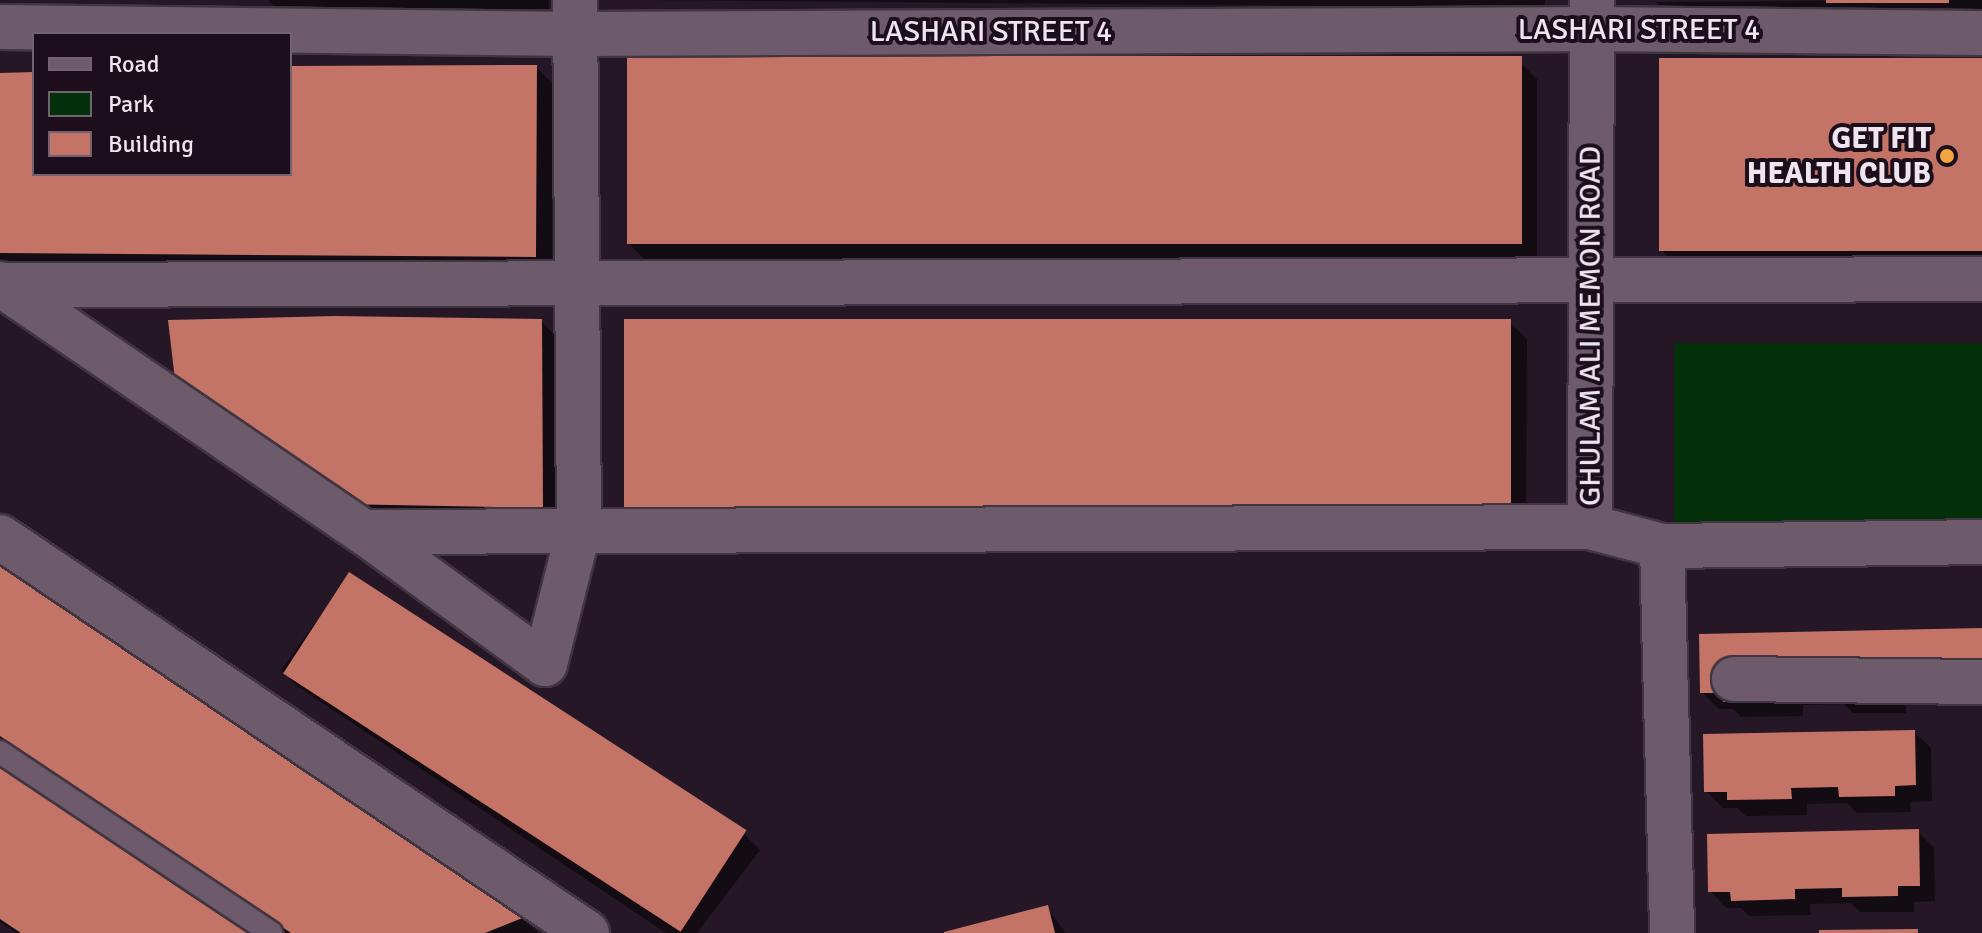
<!DOCTYPE html>
<html>
<head>
<meta charset="utf-8">
<style>
  body { margin:0 }
  #map { position:relative; width:1982px; height:933px; overflow:hidden; background:#251725; font-family:Signika,sans-serif }
  div>[style] { position:absolute }
  [style*='--x'] { left:calc(var(--x)*1px); top:calc(var(--y)*1px); width:calc(var(--w)*1px); rotate:calc(var(--a)*1deg) }
  .green>* { inset:0; background:#04300b; transform-origin:0 0 }
  .shadow>* { inset:0; background:#0007 }
  .building>* { inset:0; background:#c47466; transform-origin:0 0 }
  .roads { filter:drop-shadow(2px 0 #403540) drop-shadow(-2px 0 #403540) drop-shadow(0 2px #403540) drop-shadow(0 -2px #403540) }
  .lane>* { height:22px; margin:-11px; padding:0 11px; transform-origin:11px; border-radius:11px; background:#6d5b6c }
  .street>* { height:44px; margin:-22px; padding:0 22px; transform-origin:22px; border-radius:22px; background:#6d5b6c }
  .dots>* { width:22px; height:22px; translate:-50% -50%; box-sizing:border-box; border:4px solid #1c0e1b; border-radius:50% }
  span { translate:-50% -50%; white-space:nowrap; text-align:center; line-height:1.15; -webkit-text-stroke:8px #1c0e1b; paint-order:stroke }
  .street-label { font-size:30px; color:#efe5ef }
  .poi-label { font-size:30px; color:#efe5ef; font-weight:700 }
  .right { translate:-100% -50%; text-align:right }
  .legend { position:absolute; left:32px; top:32px; width:260px; height:144px; box-sizing:border-box; background:#1c0e1b; border:2px solid #706470; margin:0; padding:10px 14px; list-style:none; font-size:24px; color:#efe5ef }
  .legend li { display:flex; align-items:center; gap:16px; height:40px }
  .legend b { width:40px; border:2px solid #706470 }
</style>
</head>
<body>
<div id="map">
  <div class="green">
    <div style="left:1674px;top:343px;width:308px;height:179px"></div>
  </div>
  <div class="shadow">
    <div style="clip-path:polygon(268px 0,549px 0,548px 12px,274px 6px)"></div>
    <div style="clip-path:polygon(648px 0,1545px 0,1545px 8px)"></div>
    <div style="clip-path:polygon(1982px 0,1982px 22px,1676px 22px,1656px 2px)"></div>
    <div style="clip-path:polygon(1982px 62px,1982px 263px,1677px 266px,1661px 250px)"></div>
    <div style="clip-path:polygon(1521px 63px,1537px 79px,1537px 264px,644px 259px,628px 243px)"></div>
    <div style="clip-path:polygon(536px 67px,552px 83px,552px 272px,0 272px,0 75px,34px 74px,34px 174px,290px 174px,290px 70px)"></div>
    <div style="clip-path:polygon(541px 321px,557px 338px,558px 523px,356px 520px,194px 396px)"></div>
    <div style="clip-path:polygon(1510px 323px,1527px 339px,1526px 526px,626px 509px)"></div>
    <div style="clip-path:polygon(0 566px,524px 919px,538px 933px,286px 933px,0 739px)"></div>
    <div style="clip-path:polygon(350px 575px,744px 834px,760px 850px,697px 933px,666px 933px,297px 686px,281px 670px)"></div>
    <div style="clip-path:polygon(1982px 630px,1906px 703px,1906px 713px,1853px 713px,1844px 704px,1803px 705px,1803px 716px,1741px 717px,1733px 709px,1719px 709px,1702px 692px)"></div>
    <div style="clip-path:polygon(1914px 732px,1931px 748px,1932px 801px,1910px 802px,1911px 812px,1857px 813px,1847px 803px,1807px 804px,1807px 815px,1746px 816px,1737px 808px,1723px 808px,1706px 791px)"></div>
    <div style="clip-path:polygon(0 767px,246px 933px,16px 933px,0 922px)"></div>
    <div style="clip-path:polygon(1918px 832px,1934px 848px,1935px 901px,1914px 902px,1914px 912px,1860px 912px,1851px 903px,1810px 904px,1811px 915px,1749px 916px,1741px 908px,1726px 908px,1710px 891px)"></div>
    <div style="clip-path:polygon(1047px 908px,1066px 933px,948px 933px)"></div>
  </div>
  <div class="building">
    <div style="left:1826px;top:0;width:123px;height:3px"></div>
    <div style="left:627px;top:56px;width:895px;height:188px"></div>
    <div style="left:1659px;top:58px;width:323px;height:193px"></div>
    <div style="clip-path:polygon(537px 65px,536px 257px,0 253px,0 73px,34px 72px,34px 174px,290px 174px,290px 66px)"></div>
    <div style="clip-path:polygon(335px 316px,542px 319px,543px 508px,338px 504px,175px 380px,168px 320px)"></div>
    <div style="left:624px;top:319px;width:887px;height:191px"></div>
    <div style="clip-path:polygon(0 564px,375px 819px,525px 917px,485px 933px,291px 933px,0 736px)"></div>
    <div style="left:349px;top:572px;width:474px;height:121px;rotate:33deg"></div>
    <div style="clip-path:polygon(1982px 628px,1982px 687px,1723px 702px,1723px 693px,1700px 693px,1699px 634px)"></div>
    <div style="clip-path:polygon(1915px 730px,1916px 785px,1895px 786px,1895px 796px,1839px 797px,1838px 787px,1791px 788px,1792px 799px,1727px 800px,1727px 792px,1704px 792px,1703px 734px)"></div>
    <div style="clip-path:polygon(0 766px,182px 890px,248px 933px,21px 933px,0 919px)"></div>
    <div style="clip-path:polygon(1919px 829px,1920px 886px,1898px 886px,1898px 896px,1842px 897px,1842px 888px,1795px 889px,1795px 899px,1731px 901px,1730px 892px,1708px 892px,1707px 834px)"></div>
    <div style="clip-path:polygon(1048px 905px,1055px 933px,944px 933px,944px 932px)"></div>
    <div style="clip-path:polygon(1918px 929px,1918px 933px,1819px 933px,1819px 930px)"></div>
  </div>
  <div class="roads">
    <div class="lane">
      <div style="--x:0;--y:752;--w:326;--a:33.7"></div>
    </div>
    <div class="street">
      <div style="--x:1592;--y:0;--w:527;--a:90.22"></div>
      <div style="--x:1590;--y:527;--w:74;--a:14.8"></div>
      <div style="--x:1662;--y:546;--w:387;--a:88.5"></div>
      <div style="--x:0;--y:27;--w:575;--a:0.7"></div>
      <div style="--x:575;--y:34;--w:1017;--a:-0.28"></div>
      <div style="--x:1592;--y:29;--w:390;--a:0.6"></div>
      <div style="--x:0;--y:284;--w:440;--a:34.3"></div>
      <div style="--x:364;--y:532;--w:1226;--a:-0.23"></div>
      <div style="--x:3;--y:285;--w:1979;--a:-0.17"></div>
      <div style="--x:364;--y:532;--w:224;--a:36.1"></div>
      <div style="--x:545;--y:664;--w:139;--a:-75.9"></div>
      <div style="--x:579;--y:529;--w:529;--a:-90.43"></div>
      <div style="--x:0;--y:537;--w:708;--a:34"></div>
      <div style="--x:1662;--y:546;--w:320;--a:-0.7"></div>
      <div style="--x:1734;--y:679;--w:248;--a:0.7"></div>
    </div>
  </div>
  <div class="dots">
    <div style="left:1947px;top:156px;background:#f2a541"></div>
  </div>
  <div class="street-label">
    <span style="left:1639px;top:30px">LASHARI STREET 4</span>
    <span style="left:991px;top:32px">LASHARI STREET 4</span>
    <span style="left:1591px;top:326px;rotate:-90deg">GHULAM ALI MEMON ROAD</span>
  </div>
  <div class="poi-label">
    <span class="right" style="left:1931px;top:156px">GET FIT<br>HEALTH CLUB</span>
  </div>
  <ul class="legend">
  <li><b style="height:10px;background:#6d5b6c"></b>Road</li>
  <li><b style="height:22px;background:#04300b"></b>Park</li>
  <li><b style="height:22px;background:#c47466"></b>Building</li>
  </ul>
</div>
</body>
</html>
